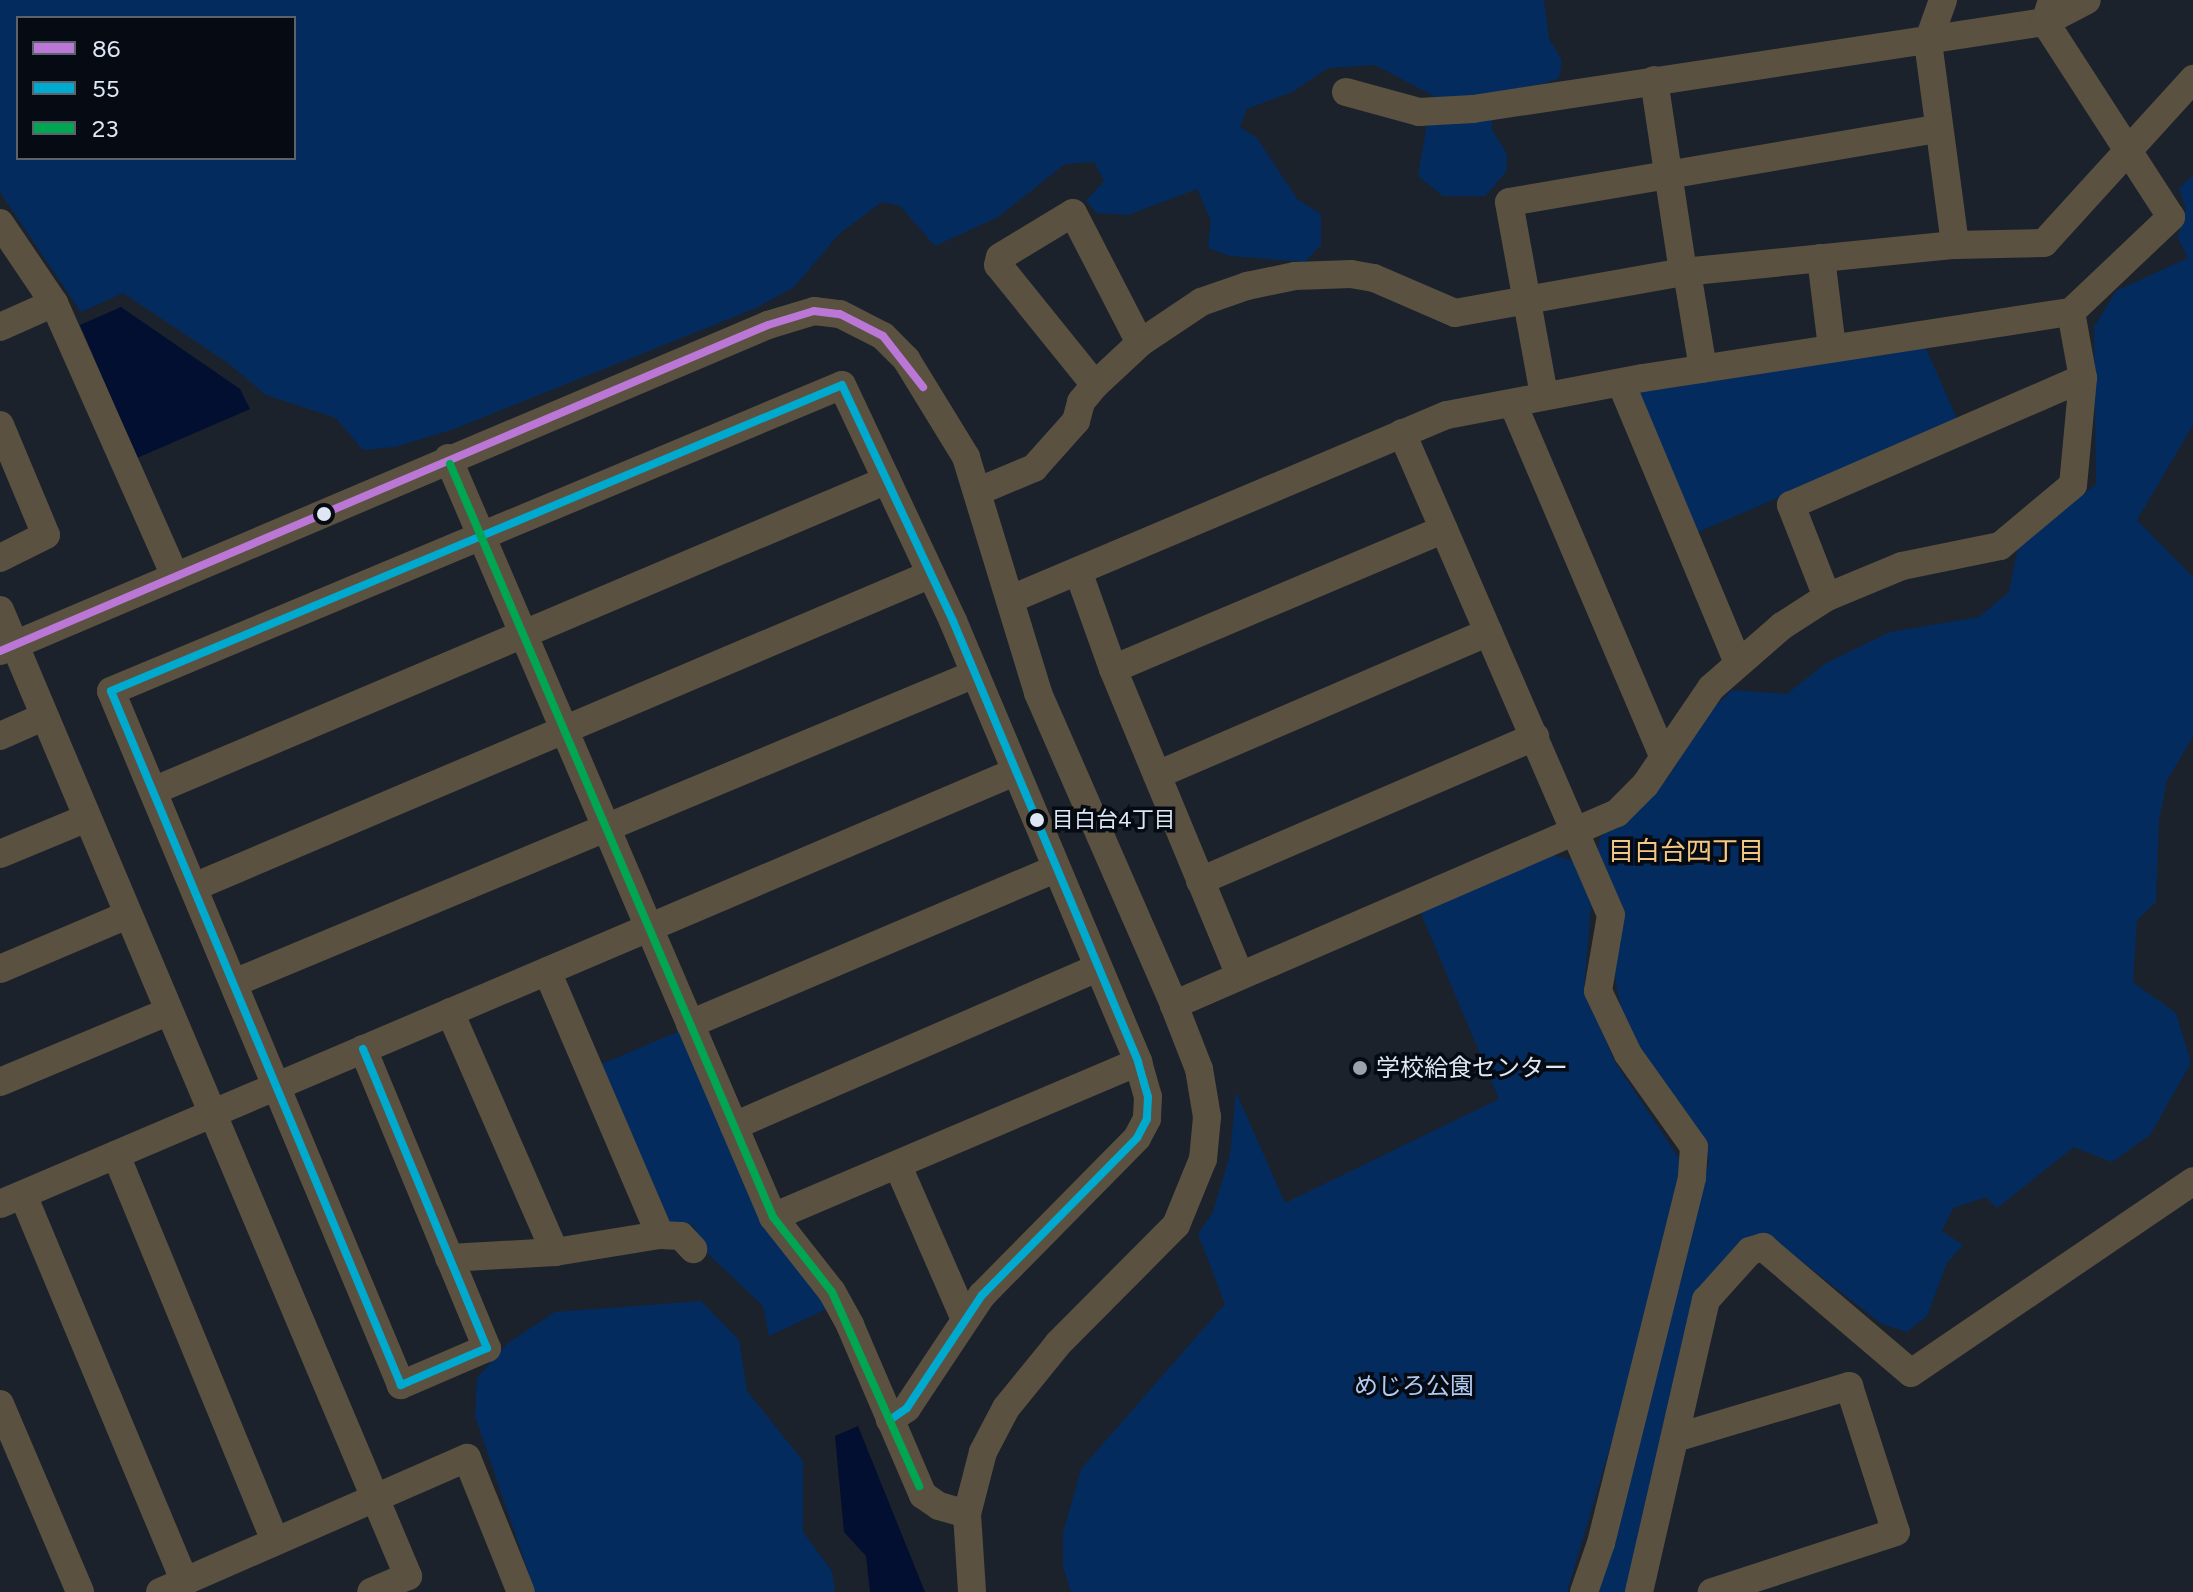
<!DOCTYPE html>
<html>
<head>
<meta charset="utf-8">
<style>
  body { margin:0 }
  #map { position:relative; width:2193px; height:1592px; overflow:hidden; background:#1b222c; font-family:Figtree,"Noto Sans JP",sans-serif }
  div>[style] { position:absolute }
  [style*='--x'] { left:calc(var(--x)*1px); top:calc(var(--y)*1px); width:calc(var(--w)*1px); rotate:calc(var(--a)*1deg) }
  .green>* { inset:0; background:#042b5e }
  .water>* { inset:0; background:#020f31 }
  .minor>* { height:28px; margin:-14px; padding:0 14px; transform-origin:14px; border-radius:14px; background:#5a5141 }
  .bus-1>* { height:8px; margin:-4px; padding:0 4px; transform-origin:4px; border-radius:4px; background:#ba77d6 }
  .bus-2>* { height:8px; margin:-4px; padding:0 4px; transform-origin:4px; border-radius:4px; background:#00a9ce }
  .bus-3>* { height:8px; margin:-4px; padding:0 4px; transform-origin:4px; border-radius:4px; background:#00a651 }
  .dots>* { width:22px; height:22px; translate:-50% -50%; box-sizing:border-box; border:4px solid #060a12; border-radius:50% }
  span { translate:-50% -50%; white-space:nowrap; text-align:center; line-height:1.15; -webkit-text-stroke:7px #060a12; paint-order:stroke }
  .bus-label { font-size:22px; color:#dee7f3 }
  .left { translate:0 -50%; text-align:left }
  .poi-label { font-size:24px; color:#dee7f3 }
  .park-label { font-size:24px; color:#afcbf2 }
  .neighbourhood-label { font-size:26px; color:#f4c783 }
  .legend { position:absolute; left:16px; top:16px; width:280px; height:144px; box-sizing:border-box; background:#060a12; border:2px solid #5c626c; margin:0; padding:10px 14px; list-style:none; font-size:24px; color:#dee7f3 }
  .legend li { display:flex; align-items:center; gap:16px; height:40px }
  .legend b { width:40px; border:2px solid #5c626c }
</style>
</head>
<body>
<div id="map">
  <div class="green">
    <div style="clip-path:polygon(evenodd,0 0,1544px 0,1549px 39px,1562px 60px,1559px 78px,1497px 101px,1491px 128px,1507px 154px,1506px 172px,1485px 196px,1443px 196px,1418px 176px,1432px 95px,1375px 65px,1328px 68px,1292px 92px,1247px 109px,1240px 127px,1257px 138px,1298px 200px,1321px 214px,1321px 245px,1305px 262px,1230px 256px,1208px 248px,1211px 221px,1197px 189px,1128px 215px,1097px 213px,1086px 201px,1104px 181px,1094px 162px,1065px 164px,998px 217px,935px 246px,900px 206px,882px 202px,840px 233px,794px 287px,756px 308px,454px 429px,395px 447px,363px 450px,336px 418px,266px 395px,228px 363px,123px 293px,81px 312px,0 192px,0 0,18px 18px,294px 18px,294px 158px,18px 158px,18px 18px)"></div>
    <div style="clip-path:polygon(2193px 176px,2193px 425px,2137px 520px,2193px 577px,2193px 737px,2167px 780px,2159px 820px,2156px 902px,2137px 920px,2133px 982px,2176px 1013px,2191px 1063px,2150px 1135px,2112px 1162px,2074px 1147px,1997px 1208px,1986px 1197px,1953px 1208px,1942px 1231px,1963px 1245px,1947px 1263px,1927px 1316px,1907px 1332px,1882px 1324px,1768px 1235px,1733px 1254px,1625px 1592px,1598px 1592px,1628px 1491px,1709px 1161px,1701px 1139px,1663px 1095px,1621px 1011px,1614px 971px,1622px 913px,1597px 852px,1601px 836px,1640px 810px,1669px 776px,1699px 722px,1732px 690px,1787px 694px,1826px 663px,1890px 632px,1979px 617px,2009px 592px,2018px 547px,2096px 484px,2094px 327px,2116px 291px,2188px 258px,2178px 238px,2186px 209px,2179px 188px)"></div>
    <div style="clip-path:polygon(1924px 344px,1958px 421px,1691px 535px,1634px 387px)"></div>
    <div style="clip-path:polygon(1552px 855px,1573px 861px,1591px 904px,1584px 991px,1615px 1062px,1681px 1161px,1644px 1333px,1567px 1592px,1071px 1592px,1063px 1566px,1063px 1533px,1081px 1469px,1225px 1304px,1198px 1234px,1213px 1212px,1230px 1155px,1236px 1092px,1285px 1203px,1499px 1099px,1420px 911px)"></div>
    <div style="clip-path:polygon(680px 1031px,829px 1308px,769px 1336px,763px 1306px,704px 1250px,693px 1225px,677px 1227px,664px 1218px,599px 1065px)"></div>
    <div style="clip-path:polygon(701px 1301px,739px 1340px,747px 1391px,803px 1461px,803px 1532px,832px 1571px,835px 1592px,535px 1592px,475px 1416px,477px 1378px,508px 1343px,555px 1312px)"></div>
  </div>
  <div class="water">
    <div style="clip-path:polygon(121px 307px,240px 389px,250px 409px,137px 458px,80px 325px)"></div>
    <div style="clip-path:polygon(858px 1426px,925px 1592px,870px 1592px,866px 1556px,844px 1532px,835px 1436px)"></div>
  </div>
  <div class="minor">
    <div style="--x:1943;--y:0;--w:45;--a:109.7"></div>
    <div style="--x:1928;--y:42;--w:205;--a:82.4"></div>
    <div style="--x:1654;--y:80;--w:194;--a:81.4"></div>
    <div style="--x:1346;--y:92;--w:76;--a:15.3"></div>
    <div style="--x:1419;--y:112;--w:54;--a:-3.2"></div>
    <div style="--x:1473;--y:109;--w:579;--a:-8.65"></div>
    <div style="--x:2045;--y:22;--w:23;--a:-72"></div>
    <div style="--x:0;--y:223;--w:97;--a:56"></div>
    <div style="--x:54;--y:303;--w:299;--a:66.1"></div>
    <div style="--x:1821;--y:258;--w:91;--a:83"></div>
    <div style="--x:1687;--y:272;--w:98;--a:80.6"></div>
    <div style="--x:2071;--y:312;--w:138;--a:-43.5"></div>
    <div style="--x:2171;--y:217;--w:232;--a:-122.9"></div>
    <div style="--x:2045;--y:22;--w:47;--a:-27.6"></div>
    <div style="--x:0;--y:327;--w:59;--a:-24"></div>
    <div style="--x:1621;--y:383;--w:303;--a:67.3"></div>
    <div style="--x:1095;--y:385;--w:154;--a:-128.9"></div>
    <div style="--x:998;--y:265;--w:8;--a:-76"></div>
    <div style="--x:1000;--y:257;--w:85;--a:-31.1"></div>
    <div style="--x:1073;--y:213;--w:146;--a:62.7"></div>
    <div style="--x:1544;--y:395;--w:196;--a:-100.3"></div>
    <div style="--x:1509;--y:202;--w:434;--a:-9.7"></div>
    <div style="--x:1513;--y:404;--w:383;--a:66.9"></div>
    <div style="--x:0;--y:425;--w:119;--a:67.3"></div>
    <div style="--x:46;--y:535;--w:51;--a:153.4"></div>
    <div style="--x:1402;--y:433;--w:525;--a:66.56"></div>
    <div style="--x:1611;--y:915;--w:77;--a:99.7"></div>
    <div style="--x:1598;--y:991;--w:70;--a:64.5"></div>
    <div style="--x:1628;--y:1054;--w:114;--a:54.6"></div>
    <div style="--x:1694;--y:1147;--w:31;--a:94"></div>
    <div style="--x:1692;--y:1178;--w:376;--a:104"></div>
    <div style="--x:1601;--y:1543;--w:52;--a:109.1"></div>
    <div style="--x:448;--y:458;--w:826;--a:66.82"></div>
    <div style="--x:773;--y:1217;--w:95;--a:51.8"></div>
    <div style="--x:832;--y:1292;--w:38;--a:61"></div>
    <div style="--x:850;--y:1325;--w:185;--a:66.8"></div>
    <div style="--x:923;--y:1495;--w:19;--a:35"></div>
    <div style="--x:939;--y:1506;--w:29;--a:16"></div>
    <div style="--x:979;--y:491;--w:60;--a:-22.7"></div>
    <div style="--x:1034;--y:468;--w:63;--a:-48.2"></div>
    <div style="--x:1076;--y:421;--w:20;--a:-75"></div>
    <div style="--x:1081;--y:402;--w:22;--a:-51"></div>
    <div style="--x:1095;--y:385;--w:62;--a:-43"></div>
    <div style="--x:1140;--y:343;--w:73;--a:-33.9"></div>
    <div style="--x:1201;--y:302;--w:49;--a:-19.2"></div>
    <div style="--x:1247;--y:286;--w:49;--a:-11.8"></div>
    <div style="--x:1295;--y:276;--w:56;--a:-2"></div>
    <div style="--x:1351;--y:274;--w:23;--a:10"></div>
    <div style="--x:1374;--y:278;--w:88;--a:23.4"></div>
    <div style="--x:1455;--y:313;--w:232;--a:-10.2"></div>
    <div style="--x:1683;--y:272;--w:273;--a:-5.7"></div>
    <div style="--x:1955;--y:245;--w:89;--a:-1.3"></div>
    <div style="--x:2044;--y:243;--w:222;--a:-47.7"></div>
    <div style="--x:1078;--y:571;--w:104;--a:70.3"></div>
    <div style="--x:1113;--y:669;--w:331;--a:67.5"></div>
    <div style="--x:1827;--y:597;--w:99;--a:-111.4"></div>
    <div style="--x:1791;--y:505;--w:318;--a:-23.5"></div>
    <div style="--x:1011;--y:599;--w:473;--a:-22.9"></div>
    <div style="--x:1447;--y:415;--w:199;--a:-10.7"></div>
    <div style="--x:1643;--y:378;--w:433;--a:-8.8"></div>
    <div style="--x:2071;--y:312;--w:67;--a:79.7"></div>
    <div style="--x:2083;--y:378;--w:107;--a:95.3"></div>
    <div style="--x:2073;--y:485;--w:95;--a:140.1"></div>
    <div style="--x:2000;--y:546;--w:100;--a:168.5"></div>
    <div style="--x:1902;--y:566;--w:81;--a:157.5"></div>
    <div style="--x:1827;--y:597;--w:54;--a:147.2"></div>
    <div style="--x:1782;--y:626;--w:94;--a:138.9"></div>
    <div style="--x:1711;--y:688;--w:117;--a:124.2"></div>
    <div style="--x:1645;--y:785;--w:40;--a:135"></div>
    <div style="--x:1617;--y:813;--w:483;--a:156.6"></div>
    <div style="--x:0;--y:610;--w:1049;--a:67.1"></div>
    <div style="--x:408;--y:1576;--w:40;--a:156.6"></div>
    <div style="--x:0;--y:651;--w:834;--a:-23"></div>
    <div style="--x:768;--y:325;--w:48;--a:-16.9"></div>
    <div style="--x:814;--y:311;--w:26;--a:7"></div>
    <div style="--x:840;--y:314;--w:48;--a:27.1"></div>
    <div style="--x:883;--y:336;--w:33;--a:45"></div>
    <div style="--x:906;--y:359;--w:115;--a:58.5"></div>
    <div style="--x:966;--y:457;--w:247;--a:73"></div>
    <div style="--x:1038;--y:693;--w:340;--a:66.4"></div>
    <div style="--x:1174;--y:1005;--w:69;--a:68.7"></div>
    <div style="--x:1199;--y:1069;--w:49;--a:80.5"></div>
    <div style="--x:1207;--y:1117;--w:42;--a:95.4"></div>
    <div style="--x:1203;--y:1159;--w:71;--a:112.2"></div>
    <div style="--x:1176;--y:1225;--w:168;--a:134.8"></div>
    <div style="--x:1058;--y:1344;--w:82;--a:129.1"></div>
    <div style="--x:1006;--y:1408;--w:50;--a:117.6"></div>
    <div style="--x:983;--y:1452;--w:64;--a:104.5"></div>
    <div style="--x:967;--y:1514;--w:78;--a:86.3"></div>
    <div style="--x:1113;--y:669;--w:359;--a:-22.9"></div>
    <div style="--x:0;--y:736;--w:47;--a:-23.8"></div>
    <div style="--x:1157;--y:775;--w:361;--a:-23.3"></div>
    <div style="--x:153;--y:791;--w:797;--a:-22.96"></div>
    <div style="--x:0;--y:854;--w:94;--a:-22.5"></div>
    <div style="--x:1200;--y:881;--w:365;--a:-23.3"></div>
    <div style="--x:194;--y:887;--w:798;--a:-23"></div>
    <div style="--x:0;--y:969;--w:138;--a:-23"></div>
    <div style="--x:547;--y:971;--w:287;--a:66.8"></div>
    <div style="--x:234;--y:983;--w:803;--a:-22.64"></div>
    <div style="--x:450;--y:1012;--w:262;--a:66.4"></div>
    <div style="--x:690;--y:1024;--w:397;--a:-23"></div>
    <div style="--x:363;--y:1049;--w:324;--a:67.5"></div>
    <div style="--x:487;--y:1348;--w:94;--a:156.7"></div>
    <div style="--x:401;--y:1385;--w:752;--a:-112.68"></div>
    <div style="--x:111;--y:691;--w:792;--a:-22.71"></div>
    <div style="--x:842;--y:385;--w:261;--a:64.8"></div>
    <div style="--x:953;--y:621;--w:478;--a:67.2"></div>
    <div style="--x:1138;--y:1062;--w:36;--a:74"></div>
    <div style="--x:1148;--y:1097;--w:22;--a:93"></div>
    <div style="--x:1147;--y:1119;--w:21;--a:118"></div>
    <div style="--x:1137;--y:1138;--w:221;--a:134.6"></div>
    <div style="--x:982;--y:1295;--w:136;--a:123.6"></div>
    <div style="--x:907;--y:1408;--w:21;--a:145"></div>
    <div style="--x:0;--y:1082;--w:181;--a:-22.7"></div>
    <div style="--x:734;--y:1126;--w:397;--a:-23.5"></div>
    <div style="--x:116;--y:1155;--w:417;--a:67.6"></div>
    <div style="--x:898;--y:1166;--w:167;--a:66.4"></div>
    <div style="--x:23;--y:1195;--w:420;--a:67.3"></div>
    <div style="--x:0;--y:1204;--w:1103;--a:-23.06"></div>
    <div style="--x:773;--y:1217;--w:397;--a:-23"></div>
    <div style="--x:449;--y:1258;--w:106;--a:-3.2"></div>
    <div style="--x:555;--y:1252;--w:106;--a:-9.2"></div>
    <div style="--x:660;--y:1235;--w:21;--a:3"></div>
    <div style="--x:681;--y:1236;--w:18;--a:47"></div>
    <div style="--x:0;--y:1404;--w:204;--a:66.9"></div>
    <div style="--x:1675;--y:1438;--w:182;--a:-16.6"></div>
    <div style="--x:1849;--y:1386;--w:153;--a:72.2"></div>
    <div style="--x:1896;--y:1532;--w:194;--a:161.9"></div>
    <div style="--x:160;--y:1592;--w:335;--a:-23.6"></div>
    <div style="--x:467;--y:1458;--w:144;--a:68.1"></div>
    <div style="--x:1639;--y:1592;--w:300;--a:-77.1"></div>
    <div style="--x:1706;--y:1300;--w:66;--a:-48.1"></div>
    <div style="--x:1750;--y:1251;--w:14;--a:-17"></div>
    <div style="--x:1763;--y:1247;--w:194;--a:40.4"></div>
    <div style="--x:1911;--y:1373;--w:341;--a:-34.2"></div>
  </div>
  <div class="bus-1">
    <div style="--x:0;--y:651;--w:834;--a:-23"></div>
    <div style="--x:768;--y:325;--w:48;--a:-16.9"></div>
    <div style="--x:814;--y:311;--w:26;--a:7"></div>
    <div style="--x:840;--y:314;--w:48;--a:27.1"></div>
    <div style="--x:883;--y:336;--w:65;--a:51.9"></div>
  </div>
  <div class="bus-2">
    <div style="--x:363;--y:1049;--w:324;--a:67.5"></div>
    <div style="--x:487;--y:1348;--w:94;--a:156.7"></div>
    <div style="--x:401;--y:1385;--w:752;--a:-112.68"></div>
    <div style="--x:111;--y:691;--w:792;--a:-22.71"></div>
    <div style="--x:842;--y:385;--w:261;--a:64.8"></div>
    <div style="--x:953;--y:621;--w:478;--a:67.2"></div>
    <div style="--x:1138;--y:1062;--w:36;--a:74"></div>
    <div style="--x:1148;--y:1097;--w:22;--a:93"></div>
    <div style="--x:1147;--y:1119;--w:21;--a:118"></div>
    <div style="--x:1137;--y:1138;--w:221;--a:134.6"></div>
    <div style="--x:982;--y:1295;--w:136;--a:123.6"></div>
    <div style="--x:907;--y:1408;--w:21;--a:145"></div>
  </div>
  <div class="bus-3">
    <div style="--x:450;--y:464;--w:819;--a:66.78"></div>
    <div style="--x:773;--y:1217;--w:95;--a:51.8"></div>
    <div style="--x:832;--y:1292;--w:213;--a:65.8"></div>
  </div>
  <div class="dots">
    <div style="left:324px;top:514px;background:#dee7f3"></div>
    <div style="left:1037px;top:820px;background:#dee7f3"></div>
    <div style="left:1360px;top:1068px;background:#9aa2ad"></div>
  </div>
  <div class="bus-label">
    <span class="left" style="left:1052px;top:820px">目白台4丁目</span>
  </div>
  <div class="poi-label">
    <span class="left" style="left:1376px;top:1068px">学校給食センター</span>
  </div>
  <div class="park-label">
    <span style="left:1414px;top:1386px">めじろ公園</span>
  </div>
  <div class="neighbourhood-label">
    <span style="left:1686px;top:852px">目白台四丁目</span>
  </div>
  <ul class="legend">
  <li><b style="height:10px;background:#ba77d6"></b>86</li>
  <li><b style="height:10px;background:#00a9ce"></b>55</li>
  <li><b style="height:10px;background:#00a651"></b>23</li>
  </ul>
</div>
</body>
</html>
